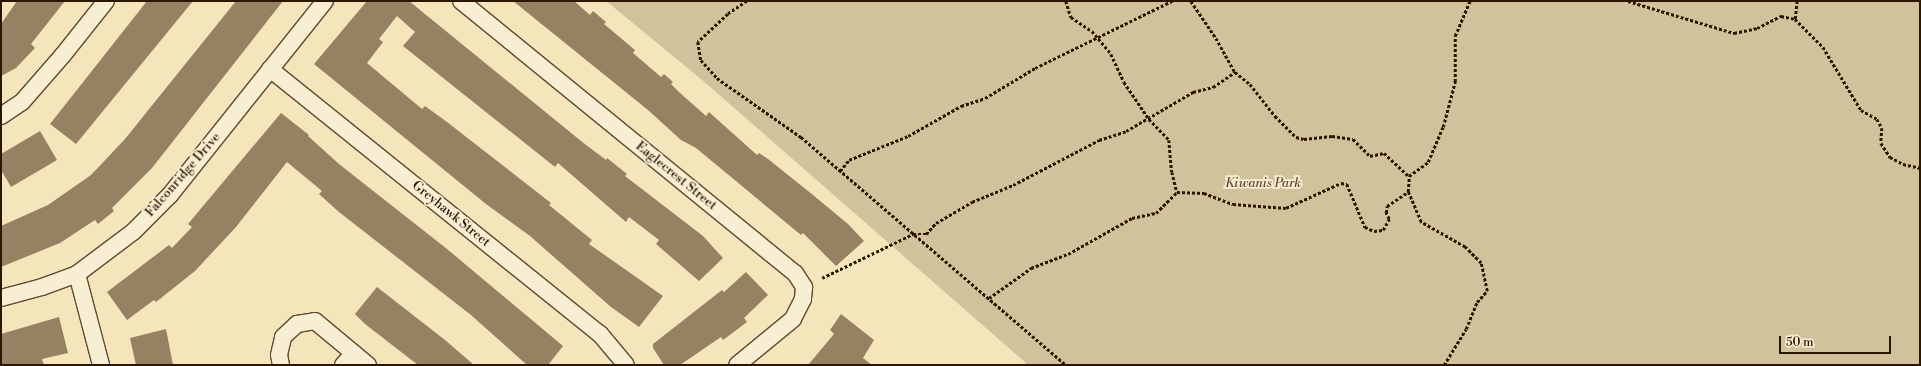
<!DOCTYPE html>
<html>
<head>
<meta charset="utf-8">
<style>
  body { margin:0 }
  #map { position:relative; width:1921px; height:366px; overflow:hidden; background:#f4e5bb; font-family:"Libre Bodoni",serif }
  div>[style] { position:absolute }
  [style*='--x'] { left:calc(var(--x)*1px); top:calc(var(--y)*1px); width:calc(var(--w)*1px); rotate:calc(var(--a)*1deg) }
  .green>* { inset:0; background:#d2c29b }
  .building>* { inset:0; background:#948262 }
  .path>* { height:2.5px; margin-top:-1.25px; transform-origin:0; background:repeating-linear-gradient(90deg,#2b1701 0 3px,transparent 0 5px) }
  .roads { filter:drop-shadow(1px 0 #5d4a30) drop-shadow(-1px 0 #5d4a30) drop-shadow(0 1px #5d4a30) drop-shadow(0 -1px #5d4a30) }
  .street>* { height:16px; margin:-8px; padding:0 8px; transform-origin:8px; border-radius:8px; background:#f8eed3 }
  span { translate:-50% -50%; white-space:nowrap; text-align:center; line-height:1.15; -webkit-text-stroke:3.5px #f8eed3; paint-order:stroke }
  .street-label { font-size:13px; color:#2b1701 }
  .park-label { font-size:13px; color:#5d4a2f; font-style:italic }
  .frame { position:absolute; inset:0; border:2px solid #2b1701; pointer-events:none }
  .scale { position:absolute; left:1779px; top:336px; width:112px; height:18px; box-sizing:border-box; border:2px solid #2b1701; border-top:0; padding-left:5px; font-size:12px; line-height:14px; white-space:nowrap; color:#2b1701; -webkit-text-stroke:3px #f8eed3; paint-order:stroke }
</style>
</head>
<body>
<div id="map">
  <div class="green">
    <div style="clip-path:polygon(606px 1px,1920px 1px,1920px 365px,1024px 365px,1026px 363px,701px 79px)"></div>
  </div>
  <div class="building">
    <div style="clip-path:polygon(17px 1px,65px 1px,31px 44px,35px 48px,16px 68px,1px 76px,1px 24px)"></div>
    <div style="clip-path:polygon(147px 1px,193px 1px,76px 144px,50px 124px)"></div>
    <div style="clip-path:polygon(236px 1px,283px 1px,152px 168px,112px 208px,114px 211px,98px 224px,95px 220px,60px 243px,1px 267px,1px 226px,48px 205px,91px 175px,125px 139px)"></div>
    <div style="clip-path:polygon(367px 1px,409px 1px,581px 141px,606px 160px,607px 158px,627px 174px,625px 176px,703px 236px,723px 258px,699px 281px,656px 244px,659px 240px,629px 217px,626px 222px,558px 163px,555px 167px,403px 46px,415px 32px,397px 16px,379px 39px,383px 42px,367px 63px,422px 109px,425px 106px,447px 122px,551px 203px,549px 205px,592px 240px,589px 244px,663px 296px,639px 327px,611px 307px,530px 236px,486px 204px,314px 64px)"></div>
    <div style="clip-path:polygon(513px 1px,574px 1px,590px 15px,593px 11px,606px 22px,604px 24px,635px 50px,633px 53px,661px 77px,664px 74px,673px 82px,671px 84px,680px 93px,706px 116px,709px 112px,757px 155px,759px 153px,768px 159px,813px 195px,848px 224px,864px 241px,836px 266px,803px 233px,801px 235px,696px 148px,681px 140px,648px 110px)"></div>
    <div style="clip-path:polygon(281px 113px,309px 135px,308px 136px,339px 164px,447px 249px,563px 346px,548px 365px,527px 365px,471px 315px,339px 212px,319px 194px,322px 191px,287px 162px,236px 227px,195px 271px,156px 302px,154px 300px,127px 320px,107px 292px,169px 245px,172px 248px,192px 227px,188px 224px)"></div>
    <div style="clip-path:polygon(40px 131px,57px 160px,11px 187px,1px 170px,1px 154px)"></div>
    <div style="clip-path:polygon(746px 272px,768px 295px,744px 318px,747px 322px,723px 340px,721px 337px,680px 365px,664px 365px,653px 348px,653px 344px,722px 290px,724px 292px)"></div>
    <div style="clip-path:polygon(377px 287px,445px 340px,474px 365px,418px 365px,365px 324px,355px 314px)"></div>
    <div style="clip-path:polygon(841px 314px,874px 340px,863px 358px,872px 365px,808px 365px,834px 334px,830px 330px)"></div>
    <div style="clip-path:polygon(59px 317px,68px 353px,42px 359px,44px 365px,1px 365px,1px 334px)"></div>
    <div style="clip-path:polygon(166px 329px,173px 365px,136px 365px,130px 338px)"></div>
  </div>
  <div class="path">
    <div style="--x:747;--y:1;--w:23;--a:146"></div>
    <div style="--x:728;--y:14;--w:41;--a:137"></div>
    <div style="--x:698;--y:42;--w:18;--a:81"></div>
    <div style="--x:701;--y:60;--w:24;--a:48"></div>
    <div style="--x:717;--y:78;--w:103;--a:35.1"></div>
    <div style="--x:801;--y:137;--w:350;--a:40.7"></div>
    <div style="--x:1066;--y:1;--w:17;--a:73"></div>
    <div style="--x:1071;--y:17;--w:25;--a:34"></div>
    <div style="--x:1092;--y:31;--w:30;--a:50"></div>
    <div style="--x:1111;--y:54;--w:31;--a:65"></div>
    <div style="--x:1124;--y:82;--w:45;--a:56"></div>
    <div style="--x:1149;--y:119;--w:29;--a:46"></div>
    <div style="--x:1169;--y:140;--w:32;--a:85"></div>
    <div style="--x:1172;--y:172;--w:21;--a:76"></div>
    <div style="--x:1191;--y:1;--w:45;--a:56"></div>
    <div style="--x:1216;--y:38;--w:39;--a:61"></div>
    <div style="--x:1235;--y:72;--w:19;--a:39"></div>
    <div style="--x:1250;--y:84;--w:41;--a:52"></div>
    <div style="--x:1275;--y:116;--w:30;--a:45"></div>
    <div style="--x:1296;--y:137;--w:8;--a:14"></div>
    <div style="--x:1304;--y:139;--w:28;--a:-6"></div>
    <div style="--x:1332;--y:136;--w:21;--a:8"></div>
    <div style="--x:1353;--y:139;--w:24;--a:45"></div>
    <div style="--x:1370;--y:156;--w:14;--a:-12"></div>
    <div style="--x:1384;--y:153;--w:34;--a:43"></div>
    <div style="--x:1628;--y:1;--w:111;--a:16.8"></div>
    <div style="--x:1734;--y:33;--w:24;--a:-12"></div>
    <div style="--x:1757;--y:28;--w:27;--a:-27"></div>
    <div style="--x:1781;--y:16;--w:14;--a:12"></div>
    <div style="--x:1795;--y:19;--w:40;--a:45"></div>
    <div style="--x:1823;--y:47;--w:74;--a:58.9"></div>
    <div style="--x:1861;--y:110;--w:18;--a:29"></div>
    <div style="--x:1877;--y:119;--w:10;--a:61"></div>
    <div style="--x:1882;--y:128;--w:15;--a:94"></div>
    <div style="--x:1881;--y:143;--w:17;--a:57"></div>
    <div style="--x:1890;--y:157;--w:15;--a:28"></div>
    <div style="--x:1903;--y:164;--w:17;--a:13"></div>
    <div style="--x:1795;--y:19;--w:18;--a:-84"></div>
    <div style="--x:840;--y:171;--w:14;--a:-51"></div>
    <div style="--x:849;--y:160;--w:64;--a:-22.1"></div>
    <div style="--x:908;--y:136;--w:61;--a:-29.5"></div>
    <div style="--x:961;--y:106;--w:25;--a:-18"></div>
    <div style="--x:985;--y:98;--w:58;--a:-31"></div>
    <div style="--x:1035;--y:68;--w:153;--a:-26.1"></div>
    <div style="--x:822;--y:278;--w:101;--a:-25.8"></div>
    <div style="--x:913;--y:234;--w:13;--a:0"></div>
    <div style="--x:926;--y:234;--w:15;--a:-48"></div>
    <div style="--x:936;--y:223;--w:42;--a:-30.3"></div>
    <div style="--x:972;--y:202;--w:44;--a:-22.5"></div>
    <div style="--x:1013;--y:185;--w:97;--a:-27.6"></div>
    <div style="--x:1099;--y:140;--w:28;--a:-18"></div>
    <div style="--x:1126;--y:131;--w:78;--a:-30.2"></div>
    <div style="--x:1193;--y:92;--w:21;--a:-14"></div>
    <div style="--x:1213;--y:87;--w:27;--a:-34"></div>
    <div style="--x:989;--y:298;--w:52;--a:-35.5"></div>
    <div style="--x:1031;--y:268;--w:40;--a:-21"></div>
    <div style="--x:1068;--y:254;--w:73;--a:-29.4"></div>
    <div style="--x:1132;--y:218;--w:25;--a:-12"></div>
    <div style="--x:1156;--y:213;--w:30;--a:-45"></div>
    <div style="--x:1177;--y:192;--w:27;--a:2"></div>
    <div style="--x:1204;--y:193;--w:31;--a:21"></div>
    <div style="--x:1233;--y:204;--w:53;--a:4.3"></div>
    <div style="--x:1286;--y:208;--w:60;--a:-24.4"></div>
    <div style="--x:1341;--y:183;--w:6;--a:9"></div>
    <div style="--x:1347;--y:184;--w:47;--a:67.3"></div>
    <div style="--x:1365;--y:227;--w:10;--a:24"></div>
    <div style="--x:1374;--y:231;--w:9;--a:-6"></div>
    <div style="--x:1383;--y:230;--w:13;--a:-61"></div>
    <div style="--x:1389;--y:219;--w:7;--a:-117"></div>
    <div style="--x:1386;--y:213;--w:7;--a:-82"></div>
    <div style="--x:1387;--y:206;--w:25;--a:-34"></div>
    <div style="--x:1444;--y:365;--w:42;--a:-58.6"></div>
    <div style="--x:1466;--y:329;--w:29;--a:-68"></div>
    <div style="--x:1477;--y:302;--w:15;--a:-48"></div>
    <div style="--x:1487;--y:291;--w:29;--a:-102"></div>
    <div style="--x:1481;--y:263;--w:23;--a:-135"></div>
    <div style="--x:1465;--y:247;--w:51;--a:-150.4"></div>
    <div style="--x:1421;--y:222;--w:33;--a:-113"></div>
    <div style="--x:1408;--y:192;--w:16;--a:-86"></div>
    <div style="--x:1409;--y:176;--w:24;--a:-36"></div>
    <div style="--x:1428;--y:162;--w:38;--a:-67"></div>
    <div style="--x:1443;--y:127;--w:47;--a:-75.1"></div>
    <div style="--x:1455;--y:82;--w:46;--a:-90"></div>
    <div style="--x:1455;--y:36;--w:38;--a:-67"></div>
  </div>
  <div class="roads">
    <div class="street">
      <div style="--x:461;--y:1;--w:431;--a:39.2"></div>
      <div style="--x:795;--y:273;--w:17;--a:57"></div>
      <div style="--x:804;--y:287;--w:12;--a:95"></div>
      <div style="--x:803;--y:299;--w:22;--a:117"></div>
      <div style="--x:793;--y:319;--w:72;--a:140.6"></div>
      <div style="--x:270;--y:69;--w:423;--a:38.8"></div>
      <div style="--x:600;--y:334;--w:40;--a:50"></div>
      <div style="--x:1;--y:116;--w:25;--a:-34"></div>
      <div style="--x:22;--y:102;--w:62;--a:-48.9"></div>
      <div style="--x:63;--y:55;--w:69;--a:-51.5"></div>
      <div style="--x:77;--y:274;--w:94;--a:75.2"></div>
      <div style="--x:1;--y:298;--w:42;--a:-15"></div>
      <div style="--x:42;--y:287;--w:37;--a:-20"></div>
      <div style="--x:77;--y:274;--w:71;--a:-37"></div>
      <div style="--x:134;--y:231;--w:51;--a:-45"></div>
      <div style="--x:170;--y:195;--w:248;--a:-51.4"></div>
      <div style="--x:281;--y:365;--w:10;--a:-101"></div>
      <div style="--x:279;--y:355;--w:18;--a:-77"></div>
      <div style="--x:283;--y:337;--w:19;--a:-43"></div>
      <div style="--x:297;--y:324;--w:18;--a:-9"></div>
      <div style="--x:315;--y:321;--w:69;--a:39.7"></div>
      <div style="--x:343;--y:365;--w:16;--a:-47"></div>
    </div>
  </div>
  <div class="street-label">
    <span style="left:183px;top:175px;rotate:-49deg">Falconridge Drive</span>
    <span style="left:676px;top:176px;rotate:39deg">Eaglecrest Street</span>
    <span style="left:451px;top:214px;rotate:39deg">Greyhawk Street</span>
  </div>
  <div class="park-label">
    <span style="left:1263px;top:183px">Kiwanis Park</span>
  </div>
  <div class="frame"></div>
  <div class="scale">50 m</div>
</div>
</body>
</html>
